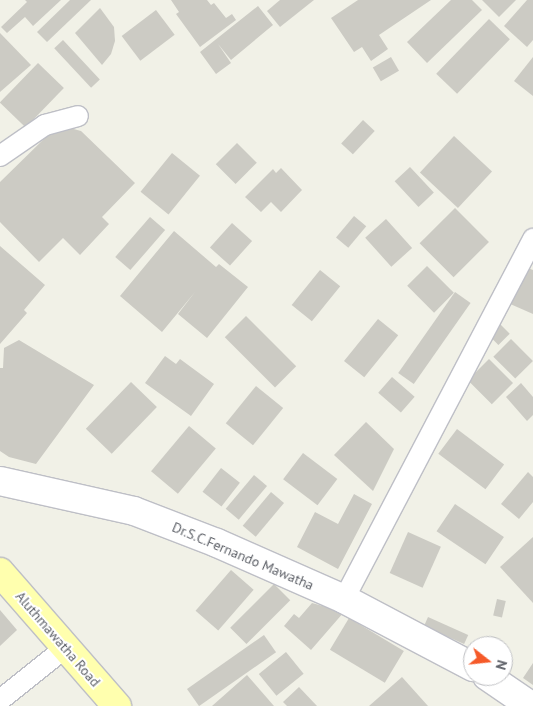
<!DOCTYPE html>
<html>
<head>
<meta charset="utf-8">
<style>
  body { margin:0 }
  #map { position:relative; width:533px; height:706px; overflow:hidden; background:#f1f1e7; font-family:"PT Sans",sans-serif }
  div>[style] { position:absolute }
  [style*='--x'] { left:calc(var(--x)*1px); top:calc(var(--y)*1px); width:calc(var(--w)*1px); rotate:calc(var(--a)*1deg) }
  .building>* { inset:0; background:#cccbc4; transform-origin:0 0 }
  .roads { filter:drop-shadow(1px 0 #bebfc6) drop-shadow(-1px 0 #bebfc6) drop-shadow(0 1px #bebfc6) drop-shadow(0 -1px #bebfc6) }
  .street>* { height:20px; margin:-10px; padding:0 10px; transform-origin:10px; border-radius:10px; background:#fff }
  .secondary>* { height:28px; margin:-14px; padding:0 14px; transform-origin:14px; border-radius:14px; background:#fff }
  .primary>* { height:28px; margin:-14px; padding:0 14px; transform-origin:14px; border-radius:14px; background:#ffffae }
  span { translate:-50% -50%; white-space:nowrap; text-align:center; line-height:1.15; -webkit-text-stroke:4px #fff; paint-order:stroke }
  .street-label { font-size:14px; color:#5e6168 }
  .north { position:absolute; left:463px; top:636px; width:50px; height:50px; box-sizing:border-box; background:#fff; border:1px solid #bfc0c3; border-radius:50%; rotate:106deg; font-size:14px; font-weight:700; line-height:20px; text-align:center; color:#5e6168 }
  .north::after { content:''; display:block; margin:auto; width:18px; height:22px; background:#f55a29; clip-path:polygon(50% 0,100% 100%,50% 72%,0 100%) }
</style>
</head>
<body>
<div id="map">
  <div class="building">
    <div style="clip-path:polygon(25px 0,61px 0,33px 26px,25px 17px,7px 33px,1px 27px,27px 2px)"></div>
    <div style="clip-path:polygon(70px 0,91px 0,47px 42px,37px 32px)"></div>
    <div style="clip-path:polygon(171px 0,207px 0,211px 5px,214px 3px,226px 18px,232px 14px,236px 20px,200px 47px,176px 14px,179px 12px)"></div>
    <div style="clip-path:polygon(280px 0,314px 0,280px 27px,267px 11px)"></div>
    <div style="clip-path:polygon(358px 0,431px 0,379px 35px,388px 49px,371px 61px,362px 47px,354px 52px,331px 18px)"></div>
    <div style="clip-path:polygon(451px 0,472px 0,482px 10px,427px 63px,407px 42px)"></div>
    <div style="clip-path:polygon(482px 0,516px 0,499px 17px)"></div>
    <div style="clip-path:polygon(527px 0,533px 0,533px 40px,527px 47px,504px 26px)"></div>
    <div style="clip-path:polygon(258px 6px,273px 25px,231px 60px,218px 44px,231px 63px,216px 74px,200px 52px)"></div>
    <div style="clip-path:polygon(100px 8px,114px 27px,115px 41px,111px 54px,102px 65px,75px 33px)"></div>
    <div style="left:156px;top:10px;width:31px;height:43px;rotate:53deg"></div>
    <div style="left:489px;top:19px;width:29px;height:76px;rotate:44deg"></div>
    <div style="clip-path:polygon(0 33px,31px 65px,0 92px)"></div>
    <div style="left:63px;top:40px;width:54px;height:12px;rotate:47deg"></div>
    <div style="left:391px;top:57px;width:16px;height:21px;rotate:60deg"></div>
    <div style="clip-path:polygon(533px 57px,533px 96px,514px 81px)"></div>
    <div style="left:38px;top:63px;width:36px;height:55px;rotate:44deg"></div>
    <div style="left:363px;top:120px;width:16px;height:32px;rotate:43deg"></div>
    <div style="clip-path:polygon(70px 128px,81px 131px,135px 183px,102px 217px,109px 224px,80px 255px,63px 238px,39px 262px,0 222px,0 182px,49px 134px)"></div>
    <div style="left:454px;top:136px;width:52px;height:50px;rotate:43deg"></div>
    <div style="left:237px;top:143px;width:28px;height:30px;rotate:45deg"></div>
    <div style="left:172px;top:153px;width:36px;height:50px;rotate:39deg"></div>
    <div style="left:410px;top:167px;width:35px;height:21px;rotate:47deg"></div>
    <div style="clip-path:polygon(281px 168px,302px 190px,281px 212px,271px 202px,261px 212px,245px 197px,273px 169px,276px 173px)"></div>
    <div style="left:455px;top:208px;width:48px;height:50px;rotate:45deg"></div>
    <div style="left:354px;top:216px;width:16px;height:28px;rotate:40deg"></div>
    <div style="left:150px;top:217px;width:20px;height:53px;rotate:41deg"></div>
    <div style="left:386px;top:219px;width:39px;height:28px;rotate:48deg"></div>
    <div style="left:232px;top:223px;width:27px;height:33px;rotate:42deg"></div>
    <div style="clip-path:polygon(174px 231px,216px 267px,219px 264px,248px 287px,207px 338px,178px 314px,195px 292px,162px 332px,120px 296px)"></div>
    <div style="clip-path:polygon(0 246px,45px 285px,24px 310px,27px 313px,0 344px)"></div>
    <div style="left:427px;top:266px;width:38px;height:28px;rotate:45deg"></div>
    <div style="clip-path:polygon(525px 267px,533px 270px,533px 314px,508px 303px)"></div>
    <div style="left:320px;top:270px;width:26px;height:45px;rotate:39deg"></div>
    <div style="left:455px;top:292px;width:19px;height:99px;rotate:35deg"></div>
    <div style="left:246px;top:316px;width:71px;height:30px;rotate:45deg"></div>
    <div style="left:378px;top:319px;width:26px;height:54px;rotate:39deg"></div>
    <div style="left:497px;top:321px;width:18px;height:16px;rotate:45deg"></div>
    <div style="left:511px;top:339px;width:31px;height:25px;rotate:45deg"></div>
    <div style="clip-path:polygon(19px 340px,94px 385px,36px 464px,9px 457px,0 451px,0 368px,3px 368px,4px 348px)"></div>
    <div style="clip-path:polygon(165px 356px,176px 364px,180px 359px,214px 384px,191px 416px,145px 383px)"></div>
    <div style="left:489px;top:359px;width:34px;height:30px;rotate:45deg"></div>
    <div style="left:392px;top:377px;width:30px;height:21px;rotate:41deg"></div>
    <div style="left:131px;top:382px;width:36px;height:65px;rotate:44deg"></div>
    <div style="clip-path:polygon(521px 383px,533px 397px,533px 415px,527px 421px,506px 397px)"></div>
    <div style="left:256px;top:386px;width:35px;height:48px;rotate:39deg"></div>
    <div style="clip-path:polygon(366px 422px,394px 449px,373px 491px,334px 455px)"></div>
    <div style="left:189px;top:426px;width:35px;height:59px;rotate:40deg"></div>
    <div style="left:457px;top:429px;width:59px;height:31px;rotate:37deg"></div>
    <div style="left:303px;top:453px;width:43px;height:33px;rotate:37deg"></div>
    <div style="left:221px;top:468px;width:24px;height:30px;rotate:38deg"></div>
    <div style="clip-path:polygon(528px 472px,533px 477px,533px 502px,519px 519px,501px 504px)"></div>
    <div style="left:254px;top:475px;width:17px;height:44px;rotate:40deg"></div>
    <div style="left:271px;top:492px;width:17px;height:44px;rotate:40deg"></div>
    <div style="clip-path:polygon(354px 494px,372px 504px,338px 569px,297px 547px,315px 512px,338px 524px)"></div>
    <div style="left:455px;top:504px;width:59px;height:33px;rotate:34deg"></div>
    <div style="left:408px;top:532px;width:36px;height:45px;rotate:24deg"></div>
    <div style="clip-path:polygon(533px 537px,533px 603px,500px 567px)"></div>
    <div style="left:231px;top:570px;width:30px;height:54px;rotate:41deg"></div>
    <div style="left:274px;top:584px;width:23px;height:62px;rotate:45deg"></div>
    <div style="left:497px;top:599px;width:9px;height:17px;rotate:13deg"></div>
    <div style="clip-path:polygon(312px 603px,344px 612px,311px 650px,284px 626px,294px 614px,299px 618px)"></div>
    <div style="clip-path:polygon(0 610px,17px 630px,0 646px)"></div>
    <div style="left:428px;top:617px;width:44px;height:10px;rotate:24deg"></div>
    <div style="left:349px;top:618px;width:64px;height:37px;rotate:31deg"></div>
    <div style="left:264px;top:635px;width:21px;height:94px;rotate:55deg"></div>
    <div style="left:286px;top:652px;width:28px;height:35px;rotate:51deg"></div>
    <div style="clip-path:polygon(533px 663px,533px 685px,523px 678px)"></div>
    <div style="clip-path:polygon(247px 675px,274px 706px,212px 706px)"></div>
    <div style="clip-path:polygon(402px 677px,428px 706px,369px 706px)"></div>
    <div style="clip-path:polygon(299px 687px,317px 706px,287px 706px,283px 702px)"></div>
  </div>
  <div class="roads">
    <div class="street">
      <div style="--x:0;--y:156;--w:55;--a:-34.6"></div>
      <div style="--x:45;--y:125;--w:34;--a:-15"></div>
      <div style="--x:344;--y:599;--w:407;--a:-62.3"></div>
      <div style="--x:0;--y:700;--w:83;--a:-38.7"></div>
    </div>
    <div class="secondary">
      <div style="--x:0;--y:481;--w:137;--a:12.6"></div>
      <div style="--x:134;--y:511;--w:89;--a:21.1"></div>
      <div style="--x:217;--y:543;--w:139;--a:23.8"></div>
      <div style="--x:344;--y:599;--w:146;--a:27.8"></div>
      <div style="--x:487;--y:676;--w:53;--a:34.3"></div>
    </div>
    <div class="primary">
      <div style="--x:0;--y:572;--w:178;--a:48.9"></div>
    </div>
  </div>
  <div class="street-label">
    <span style="left:243px;top:556px;rotate:23deg">Dr.S.C.Fernando Mawatha</span>
    <span style="left:58px;top:639px;rotate:49deg">Aluthmawatha Road</span>
  </div>
  <div class="north">N</div>
</div>
</body>
</html>
